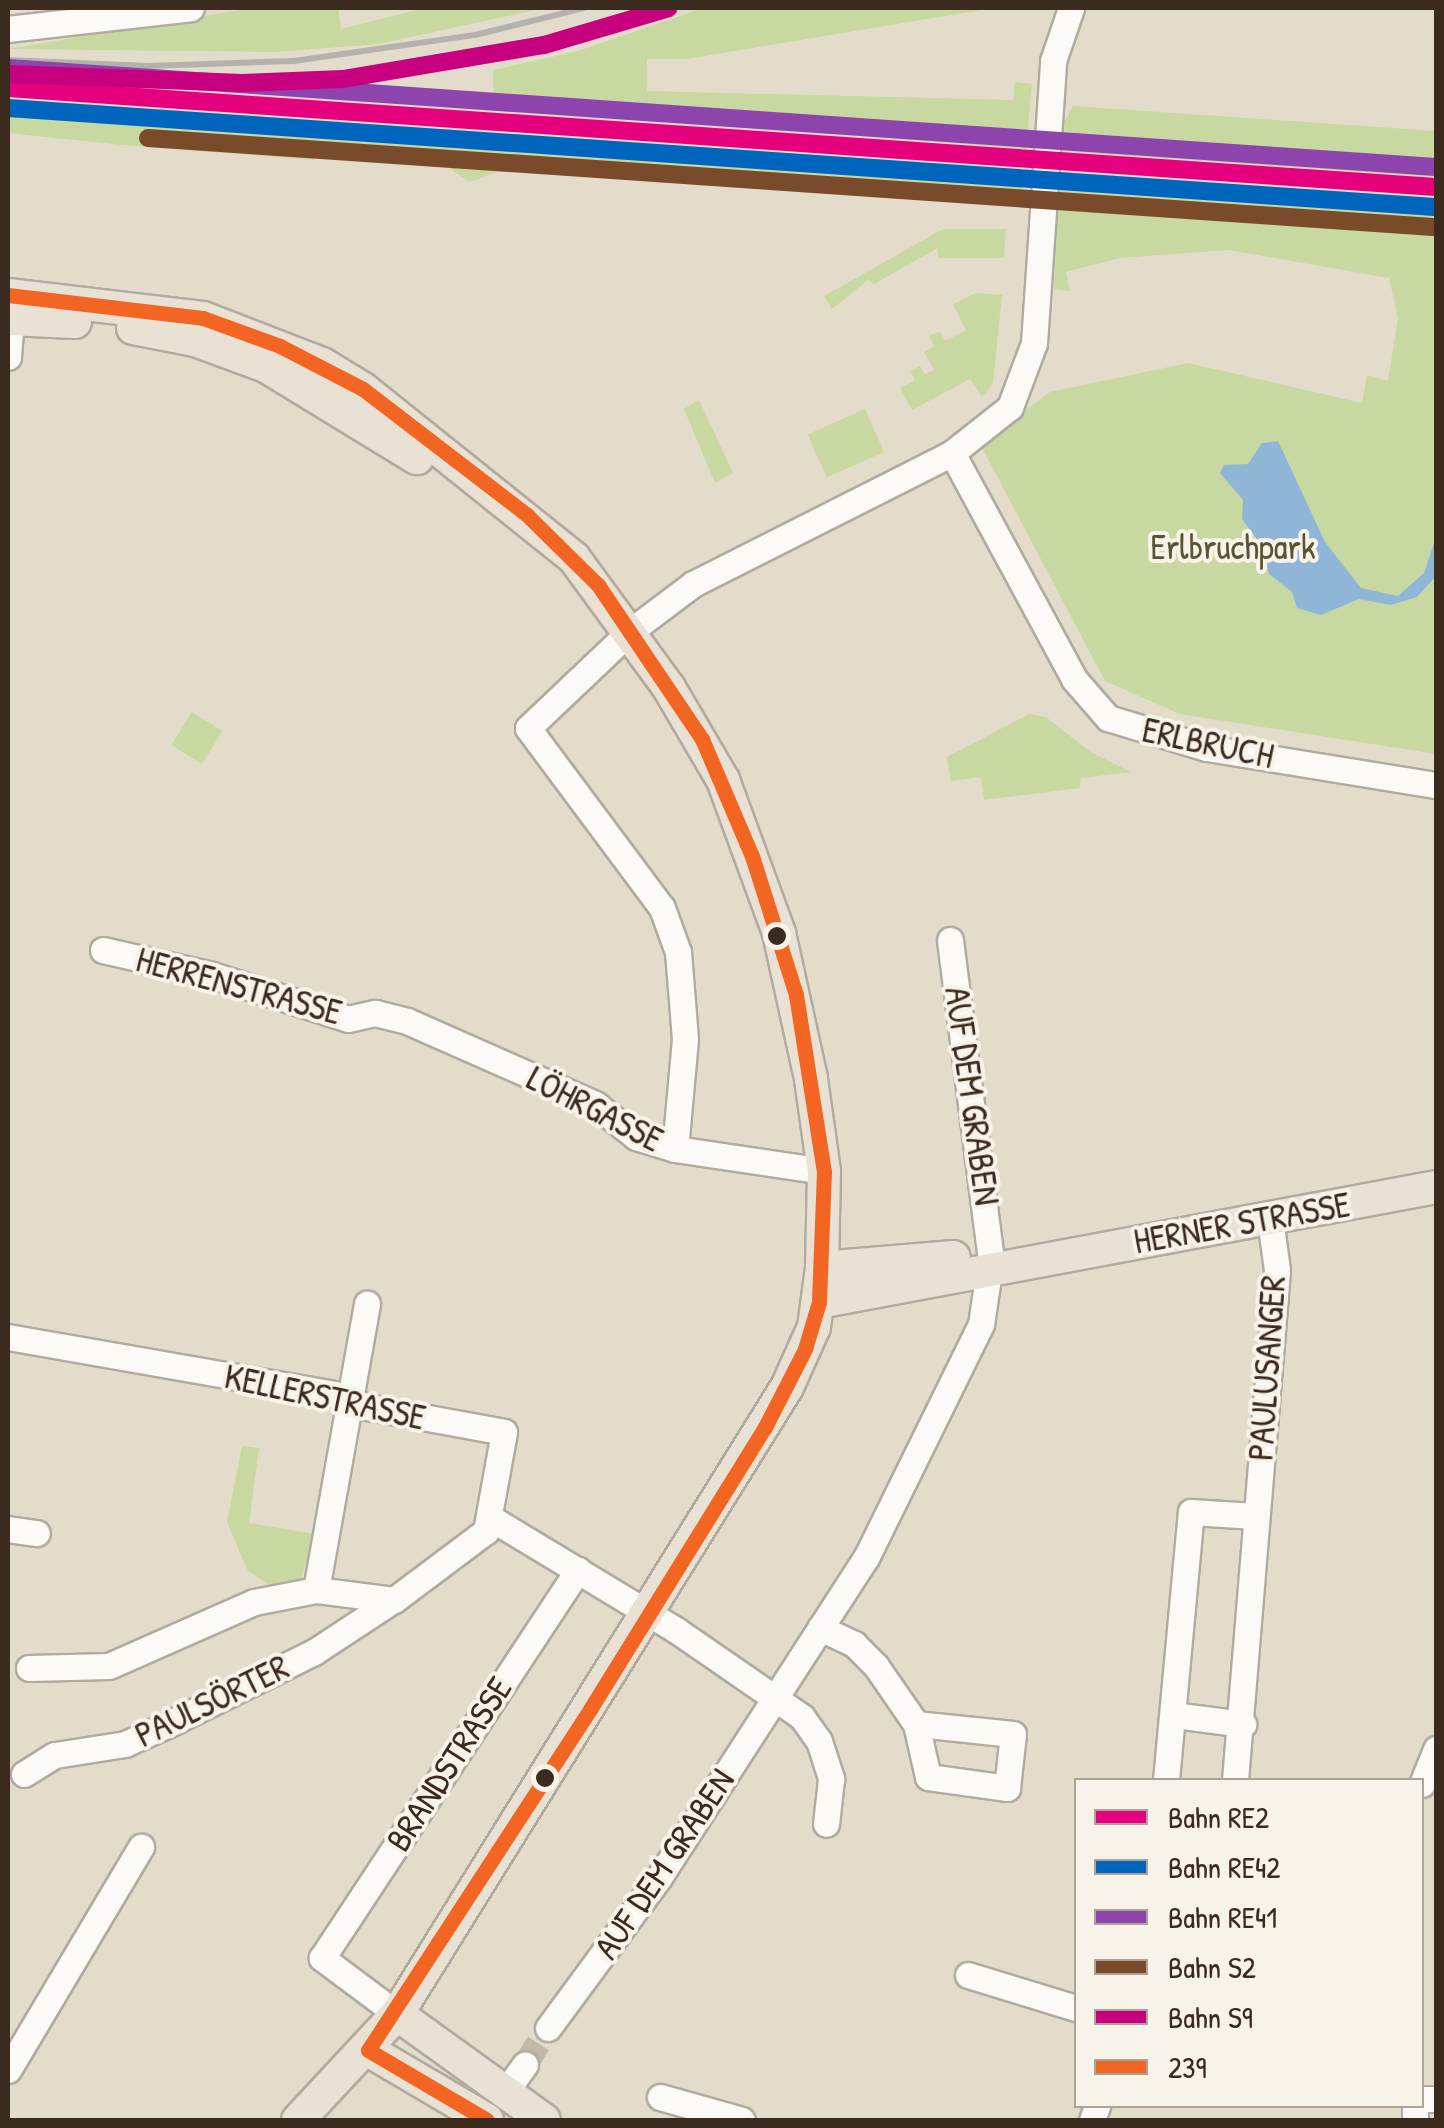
<!DOCTYPE html>
<html>
<head>
<meta charset="utf-8">
<style>
  body { margin:0 }
  #map { position:relative; width:1444px; height:2128px; overflow:hidden; background:#e4dcca; font-family:"Patrick Hand",sans-serif }
  div>[style] { position:absolute }
  [style*='--x'] { left:calc(var(--x)*1px); top:calc(var(--y)*1px); width:calc(var(--w)*1px); rotate:calc(var(--a)*1deg) }
  .green>* { inset:0; background:#c7d8a1; transform-origin:0 0 }
  .water>* { inset:0; background:#90b6d7 }
  .minor-tunnel>* { height:25px; margin-top:-12.5px; transform-origin:0; background:repeating-linear-gradient(90deg,#c2b8a8 0 25px,transparent 0 37px) }
  .roads { filter:drop-shadow(2px 0 #b1aa9f) drop-shadow(-2px 0 #b1aa9f) drop-shadow(0 2px #b1aa9f) drop-shadow(0 -2px #b1aa9f) }
  .minor>* { height:25px; margin:-12.5px; padding:0 12.5px; transform-origin:12.5px; border-radius:12.5px; background:#fbfaf7 }
  .major>* { height:32px; margin:-16px; padding:0 16px; transform-origin:16px; border-radius:16px; background:#eae1d5 }
  .rail>* { height:6px; margin:-3px; padding:0 3px; transform-origin:3px; border-radius:3px; background:#b5b2ae }
  .bus-1>* { height:15px; margin:-7.5px; padding:0 7.5px; transform-origin:7.5px; border-radius:7.5px; background:#f26522 }
  .rail-1>* { height:18px; margin:-9px; padding:0 9px; transform-origin:9px; border-radius:9px; background:#e5007d }
  .rail-2>* { height:18px; margin:-9px; padding:0 9px; transform-origin:9px; border-radius:9px; background:#0065bd }
  .rail-3>* { height:18px; margin:-9px; padding:0 9px; transform-origin:9px; border-radius:9px; background:#8e44ad }
  .rail-4>* { height:18px; margin:-9px; padding:0 9px; transform-origin:9px; border-radius:9px; background:#7a4b2a }
  .rail-5>* { height:18px; margin:-9px; padding:0 9px; transform-origin:9px; border-radius:9px; background:#c7007f }
  .dots>* { width:28px; height:28px; translate:-50% -50%; box-sizing:border-box; border:5px solid #f7f3e8; border-radius:50% }
  span { translate:-50% -50%; white-space:nowrap; text-align:center; line-height:1.15; -webkit-text-stroke:8px #f7f3e8; paint-order:stroke }
  .park-label { font-size:35px; color:#585536 }
  .street-label { font-size:35px; color:#3b2a1e }
  .frame { position:absolute; inset:0; border:10px solid #3b2a1e; pointer-events:none }
  .legend { position:absolute; left:1074px; top:1778px; width:350px; height:330px; box-sizing:border-box; background:#f7f3e8; border:2px solid #aca397; margin:0; padding:12px 18px; list-style:none; font-size:30px; color:#3b2a1e }
  .legend li { display:flex; align-items:center; gap:20px; height:50px }
  .legend b { width:50px; border:2px solid #aca397 }
</style>
</head>
<body>
<div id="map">
  <div class="green">
    <div style="clip-path:polygon(251px 8px,338px 8px,341px 29px,425px 8px,545px 8px,378px 44px,276px 52px,8px 49px)"></div>
    <div style="clip-path:polygon(703px 8px,994px 8px,687px 59px,647px 59px,647px 91px,1013px 100px,1015px 82px,1032px 84px,1026px 149px,494px 107px,493px 70px,578px 51px)"></div>
    <div style="clip-path:polygon(1073px 106px,1436px 131px,1436px 177px,1061px 151px,1062px 126px)"></div>
    <div style="clip-path:polygon(8px 115px,665px 157px,1023px 183px,1016px 202px,1006px 207px,994px 195px,643px 175px,502px 170px,470px 182px,435px 159px,430px 166px,314px 151px,313px 160px,122px 145px,8px 133px)"></div>
    <div style="clip-path:polygon(1059px 185px,1436px 209px,1436px 754px,1180px 714px,1105px 681px,980px 444px,1050px 392px,1188px 363px,1362px 403px,1367px 375px,1388px 381px,1398px 318px,1389px 278px,1228px 250px,1120px 258px,1066px 272px,1070px 291px,1054px 289px)"></div>
    <div style="clip-path:polygon(943px 229px,1006px 229px,1004px 258px,938px 258px,938px 248px,874px 284px,868px 280px,832px 309px,824px 296px)"></div>
    <div style="clip-path:polygon(975px 293px,1002px 295px,993px 383px,982px 397px,970px 379px,912px 410px,900px 388px,915px 380px,910px 371px,920px 366px,925px 374px,934px 370px,924px 352px,934px 346px,929px 335px,940px 332px,945px 341px,966px 330px,953px 304px)"></div>
    <div style="clip-path:polygon(699px 400px,733px 473px,715px 483px,684px 409px)"></div>
    <div style="left:865px;top:409px;width:47px;height:63px;rotate:66deg"></div>
    <div style="left:192px;top:712px;width:36px;height:39px;rotate:32deg"></div>
    <div style="clip-path:polygon(1029px 714px,1046px 717px,1089px 751px,1131px 772px,1081px 778px,1080px 788px,984px 800px,981px 777px,951px 781px,947px 757px)"></div>
    <div style="clip-path:polygon(242px 1446px,259px 1448px,249px 1523px,314px 1534px,301px 1579px,270px 1585px,248px 1571px,227px 1522px)"></div>
  </div>
  <div class="water">
    <div style="clip-path:polygon(1278px 441px,1325px 542px,1361px 588px,1398px 596px,1424px 573px,1436px 537px,1436px 576px,1417px 597px,1391px 605px,1359px 599px,1321px 615px,1297px 608px,1292px 592px,1269px 574px,1262px 546px,1242px 519px,1243px 500px,1220px 473px,1224px 465px,1248px 464px,1262px 443px)"></div>
  </div>
  <div class="minor-tunnel">
    <div style="--x:525;--y:2064;--w:43;--a:-57.4"></div>
  </div>
  <div class="roads">
    <div class="minor">
      <div style="--x:8;--y:29;--w:184;--a:-6.5"></div>
      <div style="--x:8;--y:357;--w:52;--a:-85.6"></div>
      <div style="--x:952;--y:453;--w:257;--a:61.6"></div>
      <div style="--x:1074;--y:679;--w:52;--a:48.9"></div>
      <div style="--x:1108;--y:718;--w:103;--a:16.9"></div>
      <div style="--x:1207;--y:748;--w:232;--a:9.2"></div>
      <div style="--x:950;--y:940;--w:315;--a:82.7"></div>
      <div style="--x:103;--y:950;--w:112;--a:12.9"></div>
      <div style="--x:212;--y:975;--w:143;--a:17.9"></div>
      <div style="--x:348;--y:1019;--w:28;--a:-13"></div>
      <div style="--x:375;--y:1013;--w:33;--a:14"></div>
      <div style="--x:407;--y:1021;--w:206;--a:23.8"></div>
      <div style="--x:595;--y:1104;--w:53;--a:38.8"></div>
      <div style="--x:636;--y:1137;--w:41;--a:17.1"></div>
      <div style="--x:675;--y:1149;--w:151;--a:8.4"></div>
      <div style="--x:675;--y:1149;--w:110;--a:-84.8"></div>
      <div style="--x:685;--y:1039;--w:87;--a:-94.6"></div>
      <div style="--x:678;--y:952;--w:47;--a:-110"></div>
      <div style="--x:662;--y:908;--w:224;--a:-126.7"></div>
      <div style="--x:528;--y:728;--w:138;--a:-43.5"></div>
      <div style="--x:628;--y:633;--w:81;--a:-37"></div>
      <div style="--x:693;--y:584;--w:290;--a:-26.8"></div>
      <div style="--x:952;--y:453;--w:74;--a:-38.4"></div>
      <div style="--x:1010;--y:407;--w:68;--a:-69.4"></div>
      <div style="--x:1034;--y:343;--w:283;--a:-86.1"></div>
      <div style="--x:1053;--y:61;--w:56;--a:-71.2"></div>
      <div style="--x:8;--y:1337;--w:332;--a:9.9"></div>
      <div style="--x:335;--y:1394;--w:35;--a:22"></div>
      <div style="--x:368;--y:1407;--w:138;--a:10.4"></div>
      <div style="--x:504;--y:1432;--w:101;--a:100.3"></div>
      <div style="--x:486;--y:1531;--w:115;--a:143.1"></div>
      <div style="--x:394;--y:1600;--w:79;--a:-172.7"></div>
      <div style="--x:316;--y:1590;--w:63;--a:169"></div>
      <div style="--x:254;--y:1602;--w:158;--a:156.2"></div>
      <div style="--x:109;--y:1666;--w:80;--a:178.6"></div>
      <div style="--x:492;--y:1519;--w:215;--a:31.1"></div>
      <div style="--x:676;--y:1630;--w:153;--a:34.6"></div>
      <div style="--x:802;--y:1717;--w:29;--a:55"></div>
      <div style="--x:819;--y:1741;--w:40;--a:72"></div>
      <div style="--x:831;--y:1779;--w:45;--a:96.3"></div>
      <div style="--x:8;--y:1529;--w:29;--a:8"></div>
      <div style="--x:316;--y:1590;--w:291;--a:-79.9"></div>
      <div style="--x:820;--y:1628;--w:38;--a:25"></div>
      <div style="--x:854;--y:1644;--w:31;--a:45"></div>
      <div style="--x:876;--y:1666;--w:70;--a:55.4"></div>
      <div style="--x:916;--y:1724;--w:54;--a:77.2"></div>
      <div style="--x:928;--y:1777;--w:80;--a:7.9"></div>
      <div style="--x:1007;--y:1788;--w:54;--a:-83.7"></div>
      <div style="--x:1013;--y:1734;--w:98;--a:-174.1"></div>
      <div style="--x:1174;--y:1715;--w:70;--a:7.4"></div>
      <div style="--x:24;--y:1774;--w:36;--a:-32"></div>
      <div style="--x:55;--y:1755;--w:71;--a:-8.9"></div>
      <div style="--x:125;--y:1744;--w:51;--a:-24.5"></div>
      <div style="--x:171;--y:1723;--w:160;--a:-26.4"></div>
      <div style="--x:314;--y:1652;--w:91;--a:-33.3"></div>
      <div style="--x:1166;--y:1780;--w:269;--a:-84.7"></div>
      <div style="--x:1191;--y:1512;--w:64;--a:3.6"></div>
      <div style="--x:1235;--y:1780;--w:512;--a:-85.29"></div>
      <div style="--x:1277;--y:1270;--w:51;--a:-97.8"></div>
      <div style="--x:1422;--y:1784;--w:38;--a:-68"></div>
      <div style="--x:968;--y:1975;--w:113;--a:17"></div>
      <div style="--x:397;--y:2014;--w:94;--a:-143.3"></div>
      <div style="--x:322;--y:1958;--w:465;--a:-56.6"></div>
      <div style="--x:548;--y:2028;--w:185;--a:-53.6"></div>
      <div style="--x:658;--y:1879;--w:382;--a:-57.1"></div>
      <div style="--x:866;--y:1558;--w:261;--a:-63.8"></div>
      <div style="--x:981;--y:1324;--w:54;--a:-81.4"></div>
      <div style="--x:8;--y:2070;--w:260;--a:-59.2"></div>
      <div style="--x:505;--y:2092;--w:34;--a:-54"></div>
      <div style="--x:660;--y:2097;--w:85;--a:15.7"></div>
      <div style="--x:1422;--y:2099;--w:14;--a:0"></div>
      <div style="--x:1415;--y:2106;--w:14;--a:90"></div>
      <div style="--x:1092;--y:2120;--w:15;--a:-70"></div>
    </div>
    <div class="major">
      <div style="--x:8;--y:295;--w:196;--a:6.7"></div>
      <div style="--x:203;--y:318;--w:128;--a:21.1"></div>
      <div style="--x:322;--y:364;--w:48;--a:31.4"></div>
      <div style="--x:363;--y:389;--w:270;--a:38.7"></div>
      <div style="--x:574;--y:558;--w:161;--a:53.8"></div>
      <div style="--x:669;--y:688;--w:107;--a:59.6"></div>
      <div style="--x:723;--y:780;--w:163;--a:69.9"></div>
      <div style="--x:779;--y:933;--w:149;--a:77.6"></div>
      <div style="--x:811;--y:1079;--w:93;--a:82"></div>
      <div style="--x:824;--y:1171;--w:97;--a:91.2"></div>
      <div style="--x:822;--y:1268;--w:60;--a:97.7"></div>
      <div style="--x:814;--y:1327;--w:66;--a:114.2"></div>
      <div style="--x:787;--y:1387;--w:738;--a:121.88"></div>
      <div style="--x:397;--y:2014;--w:145;--a:133"></div>
      <div style="--x:8;--y:319;--w:67;--a:2.6"></div>
      <div style="--x:133;--y:328;--w:63;--a:11"></div>
      <div style="--x:195;--y:340;--w:76;--a:20.1"></div>
      <div style="--x:266;--y:366;--w:177;--a:31.4"></div>
      <div style="--x:822;--y:1268;--w:132;--a:-4.8"></div>
      <div style="--x:819;--y:1302;--w:628;--a:-10.56"></div>
      <div style="--x:397;--y:2014;--w:181;--a:35.8"></div>
      <div style="--x:368;--y:2050;--w:138;--a:30.5"></div>
    </div>
  </div>
  <div class="rail">
    <div style="--x:8;--y:60;--w:141;--a:2.4"></div>
    <div style="--x:149;--y:66;--w:145;--a:-2"></div>
    <div style="--x:294;--y:61;--w:183;--a:-8.2"></div>
    <div style="--x:475;--y:35;--w:112;--a:-13.9"></div>
  </div>
  <div class="bus-1">
    <div style="--x:8;--y:295;--w:196;--a:6.7"></div>
    <div style="--x:203;--y:318;--w:82;--a:20"></div>
    <div style="--x:280;--y:346;--w:93;--a:27.4"></div>
    <div style="--x:363;--y:389;--w:207;--a:37.5"></div>
    <div style="--x:527;--y:515;--w:100;--a:44.6"></div>
    <div style="--x:598;--y:585;--w:186;--a:56"></div>
    <div style="--x:702;--y:739;--w:127;--a:66.9"></div>
    <div style="--x:752;--y:856;--w:146;--a:72.4"></div>
    <div style="--x:796;--y:995;--w:178;--a:81"></div>
    <div style="--x:824;--y:1171;--w:131;--a:92.2"></div>
    <div style="--x:819;--y:1302;--w:49;--a:106.6"></div>
    <div style="--x:805;--y:1349;--w:88;--a:117.1"></div>
    <div style="--x:765;--y:1427;--w:331;--a:121.8"></div>
    <div style="--x:591;--y:1708;--w:408;--a:123.1"></div>
    <div style="--x:368;--y:2050;--w:138;--a:30.5"></div>
  </div>
  <div class="rail-1">
    <div style="--x:8;--y:88;--w:1431;--a:3.97"></div>
  </div>
  <div class="rail-2">
    <div style="--x:8;--y:108;--w:1430;--a:3.97"></div>
  </div>
  <div class="rail-3">
    <div style="--x:9;--y:68;--w:1430;--a:3.97"></div>
  </div>
  <div class="rail-4">
    <div style="--x:148;--y:138;--w:1288;--a:3.96"></div>
  </div>
  <div class="rail-5">
    <div style="--x:8;--y:74;--w:234;--a:2.2"></div>
    <div style="--x:242;--y:83;--w:101;--a:-2.3"></div>
    <div style="--x:343;--y:79;--w:204;--a:-9.6"></div>
    <div style="--x:544;--y:45;--w:130;--a:-16.5"></div>
  </div>
  <div class="dots">
    <div style="left:777px;top:936px;background:#3b2a1e"></div>
    <div style="left:545px;top:1778px;background:#3b2a1e"></div>
  </div>
  <div class="park-label">
    <span style="left:1233px;top:547px">Erlbruchpark</span>
  </div>
  <div class="street-label">
    <span style="left:1208px;top:743px;rotate:12deg">ERLBRUCH</span>
    <span style="left:239px;top:986px;rotate:15deg">HERRENSTRASSE</span>
    <span style="left:972px;top:1096px;rotate:82deg">AUF DEM GRABEN</span>
    <span style="left:595px;top:1109px;rotate:27deg">LÖHRGASSE</span>
    <span style="left:1242px;top:1223px;rotate:-10deg">HERNER STRASSE</span>
    <span style="left:1267px;top:1368px;rotate:-86deg">PAULUSANGER</span>
    <span style="left:325px;top:1397px;rotate:12deg">KELLERSTRASSE</span>
    <span style="left:212px;top:1701px;rotate:-26deg">PAULSÖRTER</span>
    <span style="left:449px;top:1764px;rotate:-57deg">BRANDSTRASSE</span>
    <span style="left:664px;top:1864px;rotate:-56deg">AUF DEM GRABEN</span>
  </div>
  <div class="frame"></div>
  <ul class="legend">
  <li><b style="height:12px;background:#e5007d"></b>Bahn RE2</li>
  <li><b style="height:12px;background:#0065bd"></b>Bahn RE42</li>
  <li><b style="height:12px;background:#8e44ad"></b>Bahn RE41</li>
  <li><b style="height:12px;background:#7a4b2a"></b>Bahn S2</li>
  <li><b style="height:12px;background:#c7007f"></b>Bahn S9</li>
  <li><b style="height:12px;background:#f26522"></b>239</li>
  </ul>
</div>
</body>
</html>
